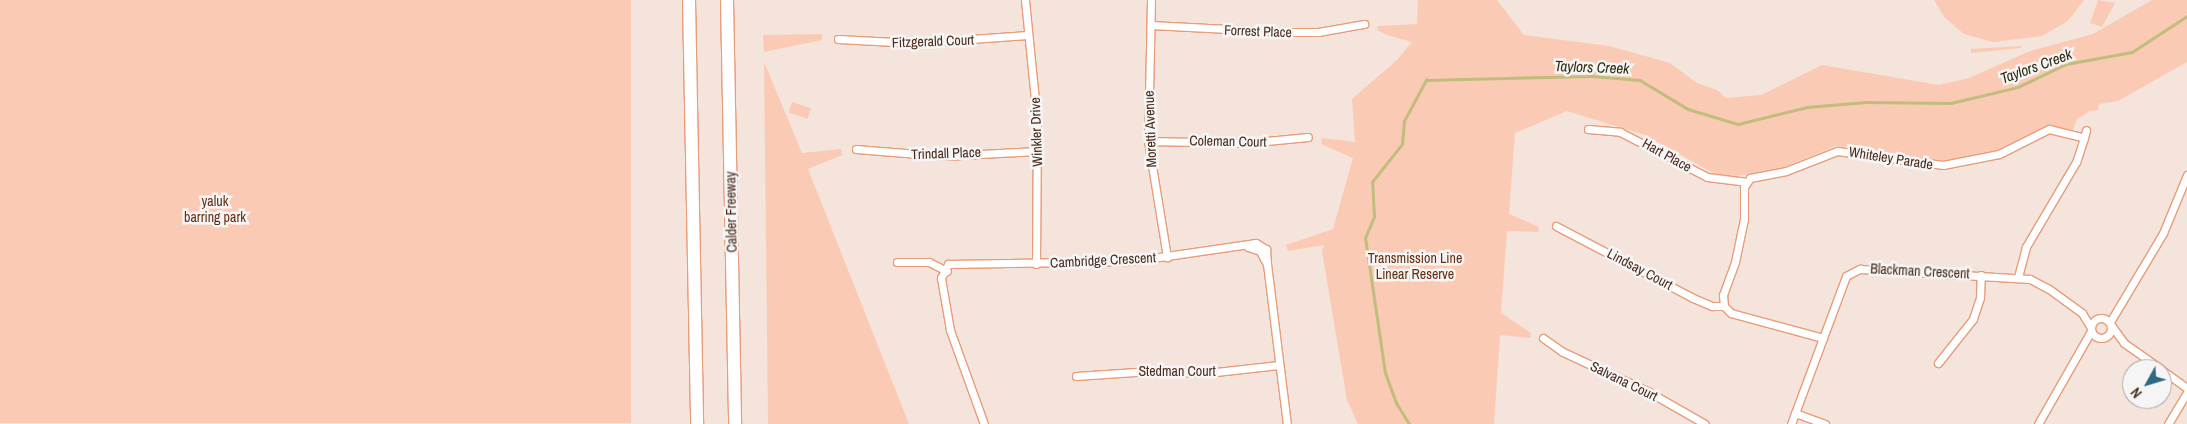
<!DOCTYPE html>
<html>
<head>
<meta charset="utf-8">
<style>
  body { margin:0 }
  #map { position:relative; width:2187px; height:424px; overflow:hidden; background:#f4e4dc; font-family:"Archivo Narrow",sans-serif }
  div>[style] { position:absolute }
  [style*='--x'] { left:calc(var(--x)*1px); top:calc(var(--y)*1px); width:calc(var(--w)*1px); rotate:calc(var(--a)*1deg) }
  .green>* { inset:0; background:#fbcab4; transform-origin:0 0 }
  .stream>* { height:2.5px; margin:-1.25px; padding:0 1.25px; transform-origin:1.25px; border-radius:1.25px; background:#c1bd7c }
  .roads { filter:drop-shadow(1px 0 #e79c79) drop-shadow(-1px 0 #e79c79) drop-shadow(0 1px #e79c79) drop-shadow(0 -1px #e79c79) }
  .street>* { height:7px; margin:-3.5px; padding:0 3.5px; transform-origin:3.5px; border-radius:3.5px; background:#fff }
  .street>.ring { margin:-3.5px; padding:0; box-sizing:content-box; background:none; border:7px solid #fff; border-radius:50% }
  .highway>* { height:12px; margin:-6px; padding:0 6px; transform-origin:6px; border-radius:6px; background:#fff }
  span { translate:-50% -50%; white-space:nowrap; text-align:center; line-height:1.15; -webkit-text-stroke:5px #f5f5f5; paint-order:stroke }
  .street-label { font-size:14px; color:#4a2b1d }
  .park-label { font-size:14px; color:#652d0e }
  .water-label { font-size:15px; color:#2d2b0d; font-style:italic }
  .north { position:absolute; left:2122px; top:359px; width:50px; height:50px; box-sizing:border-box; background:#f5f5f5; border:1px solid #b1a49f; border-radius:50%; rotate:231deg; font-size:14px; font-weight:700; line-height:20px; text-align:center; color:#4a2b1d }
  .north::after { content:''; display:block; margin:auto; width:18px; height:22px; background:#2d6a80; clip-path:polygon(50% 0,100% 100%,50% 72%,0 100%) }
</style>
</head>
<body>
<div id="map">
  <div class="green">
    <div style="left:0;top:0;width:631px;height:423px"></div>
    <div style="clip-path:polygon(1418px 0,1497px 0,1524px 35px,1609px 46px,1670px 63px,1697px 83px,1717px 90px,1726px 98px,1761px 95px,1822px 65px,1939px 85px,1969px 78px,2030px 51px,2093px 34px,2152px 0,2187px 0,2187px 62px,2118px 101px,2099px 104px,2098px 110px,2090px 111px,2077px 119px,2073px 130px,2046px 126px,1997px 150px,1948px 161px,1836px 146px,1779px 169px,1735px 176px,1715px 174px,1645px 135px,1567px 111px,1515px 133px,1509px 214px,1539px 227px,1538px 232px,1507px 231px,1501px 313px,1531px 333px,1530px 338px,1500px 335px,1494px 424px,1358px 424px,1347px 400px,1322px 251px,1324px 245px,1288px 251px,1286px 245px,1333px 229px,1353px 158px,1321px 144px,1322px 138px,1355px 142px,1352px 99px,1397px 60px,1412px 42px,1387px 35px,1377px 30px,1378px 26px,1417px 24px)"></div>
    <div style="clip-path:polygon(1934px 0,2084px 0,2068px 21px,2042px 36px,1993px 42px,1964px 34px,1945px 18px)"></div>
    <div style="clip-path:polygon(2098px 0,2115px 3px,2102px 27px,2090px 23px)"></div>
    <div style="clip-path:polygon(822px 34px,822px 40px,764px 52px,763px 35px)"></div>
    <div style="clip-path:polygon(2021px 46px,2021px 48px,1971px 53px,1971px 49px)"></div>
    <div style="clip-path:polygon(764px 62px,802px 153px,841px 149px,842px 155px,808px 169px,909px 424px,768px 424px)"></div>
    <div style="left:792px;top:102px;width:20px;height:11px;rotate:18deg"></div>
  </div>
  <div class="stream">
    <div style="--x:1409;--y:424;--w:25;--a:-122"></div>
    <div style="--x:1396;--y:403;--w:32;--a:-110"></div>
    <div style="--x:1385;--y:373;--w:136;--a:-98.4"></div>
    <div style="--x:1365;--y:238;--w:23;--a:-67"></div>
    <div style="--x:1374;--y:217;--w:35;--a:-93"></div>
    <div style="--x:1372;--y:182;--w:48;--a:-51.7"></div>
    <div style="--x:1402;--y:144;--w:23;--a:-85"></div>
    <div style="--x:1404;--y:121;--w:47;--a:-61.8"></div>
    <div style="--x:1426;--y:80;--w:166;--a:-1.4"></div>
    <div style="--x:1592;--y:76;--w:48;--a:4.8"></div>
    <div style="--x:1640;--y:80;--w:56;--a:31.1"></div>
    <div style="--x:1688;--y:109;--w:52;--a:16.7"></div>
    <div style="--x:1738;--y:124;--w:71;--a:-13.8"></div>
    <div style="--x:1807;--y:107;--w:59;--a:-4.8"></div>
    <div style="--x:1866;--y:102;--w:85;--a:0.7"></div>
    <div style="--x:1951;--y:103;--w:69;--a:-13.4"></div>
    <div style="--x:2018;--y:87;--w:53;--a:-25.6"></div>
    <div style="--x:2066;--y:64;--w:67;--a:-10.3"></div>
    <div style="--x:2132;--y:52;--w:66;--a:-33.2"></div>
  </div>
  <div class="roads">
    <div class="street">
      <div style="--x:1025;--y:0;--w:122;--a:84.3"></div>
      <div style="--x:1037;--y:121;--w:143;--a:90.4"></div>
      <div style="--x:1151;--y:0;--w:141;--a:91.2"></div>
      <div style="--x:1148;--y:141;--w:118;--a:80.7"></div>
      <div style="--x:1151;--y:25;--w:135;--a:3"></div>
      <div style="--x:1286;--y:32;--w:32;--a:0"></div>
      <div style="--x:1318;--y:32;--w:47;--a:-9.9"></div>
      <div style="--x:838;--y:39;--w:76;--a:3"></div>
      <div style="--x:914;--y:43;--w:114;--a:-4"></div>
      <div style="--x:1588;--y:129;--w:32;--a:5"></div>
      <div style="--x:1620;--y:132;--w:98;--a:27.3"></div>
      <div style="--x:1707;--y:177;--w:39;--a:7"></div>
      <div style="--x:2084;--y:138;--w:8;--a:-76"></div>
      <div style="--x:1148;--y:141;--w:98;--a:1.2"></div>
      <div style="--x:1246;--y:143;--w:62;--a:-5.5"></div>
      <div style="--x:856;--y:149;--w:87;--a:4.6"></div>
      <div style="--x:943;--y:156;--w:94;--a:-3"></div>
      <div style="--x:1556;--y:226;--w:155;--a:27.7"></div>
      <div style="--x:1693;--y:298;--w:21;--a:23"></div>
      <div style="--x:1712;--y:306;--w:12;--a:0"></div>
      <div style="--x:1248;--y:247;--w:13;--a:18"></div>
      <div style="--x:1260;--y:251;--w:15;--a:62"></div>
      <div style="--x:1267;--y:264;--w:161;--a:82.9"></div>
      <div style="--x:897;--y:262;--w:32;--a:0"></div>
      <div style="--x:929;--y:262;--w:20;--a:27"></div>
      <div class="ring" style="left:2091px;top:318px;width:13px;height:13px"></div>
      <div style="--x:2110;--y:322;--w:104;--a:-59.2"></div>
      <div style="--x:2163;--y:233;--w:63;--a:-67.5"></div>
      <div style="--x:2111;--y:325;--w:22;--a:54"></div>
      <div style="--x:2124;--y:343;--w:45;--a:35.1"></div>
      <div style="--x:1543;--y:338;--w:24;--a:35"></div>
      <div style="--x:1563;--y:352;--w:95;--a:24.9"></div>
      <div style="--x:1649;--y:392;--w:64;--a:29.7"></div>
      <div style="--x:1823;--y:338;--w:95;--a:-164.8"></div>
      <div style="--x:1731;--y:313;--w:10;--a:-135"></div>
      <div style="--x:1724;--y:306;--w:11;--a:-95"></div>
      <div style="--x:1723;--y:295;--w:35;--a:-70"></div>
      <div style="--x:1735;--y:262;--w:44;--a:-78.2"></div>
      <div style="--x:1744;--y:219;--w:32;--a:-90"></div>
      <div style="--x:1744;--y:187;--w:11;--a:-56"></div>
      <div style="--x:1750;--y:178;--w:37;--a:-11"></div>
      <div style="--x:1786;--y:171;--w:55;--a:-21.4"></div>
      <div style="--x:1837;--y:151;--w:107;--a:7.5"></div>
      <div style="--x:1943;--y:165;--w:57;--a:-11.1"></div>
      <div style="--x:1999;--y:154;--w:56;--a:-26.6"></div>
      <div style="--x:2049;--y:129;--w:36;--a:14"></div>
      <div style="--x:2084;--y:138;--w:25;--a:108"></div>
      <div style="--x:2076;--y:162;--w:99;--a:120.5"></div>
      <div style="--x:2026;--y:247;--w:30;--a:105"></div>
      <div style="--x:1938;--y:363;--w:56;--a:-51.5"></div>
      <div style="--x:1973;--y:319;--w:22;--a:-72"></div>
      <div style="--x:1980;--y:298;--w:23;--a:-88"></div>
      <div style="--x:2162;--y:370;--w:31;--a:36"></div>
      <div style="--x:1076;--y:376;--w:74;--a:-3.9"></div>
      <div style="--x:1150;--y:371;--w:57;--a:2"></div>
      <div style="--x:1207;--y:373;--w:72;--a:-6.3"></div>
      <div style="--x:1795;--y:413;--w:32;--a:20"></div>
      <div style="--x:984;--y:424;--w:100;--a:-109.9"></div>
      <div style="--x:950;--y:330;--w:53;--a:-99.8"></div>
      <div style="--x:941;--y:278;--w:16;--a:-63"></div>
      <div style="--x:948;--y:264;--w:184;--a:-0.9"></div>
      <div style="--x:1132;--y:261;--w:125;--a:-8.3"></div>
      <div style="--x:1256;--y:243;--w:12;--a:31"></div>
      <div style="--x:1266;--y:249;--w:15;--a:86"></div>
      <div style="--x:1791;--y:424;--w:158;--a:-69.6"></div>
      <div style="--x:1846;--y:276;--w:16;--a:-27"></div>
      <div style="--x:1860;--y:269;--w:170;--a:3.4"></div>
      <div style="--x:2030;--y:279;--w:21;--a:28"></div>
      <div style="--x:2049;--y:289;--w:41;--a:36"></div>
      <div style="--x:2082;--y:313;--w:17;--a:59"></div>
      <div style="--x:2038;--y:424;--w:107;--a:-60.3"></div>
      <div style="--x:2168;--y:424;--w:37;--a:-59"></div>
    </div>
    <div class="highway">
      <div style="--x:689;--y:0;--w:424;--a:88.9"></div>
      <div style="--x:727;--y:0;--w:424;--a:88.9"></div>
    </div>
  </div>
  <div class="street-label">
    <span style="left:1258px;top:31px;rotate:2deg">Forrest Place</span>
    <span style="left:933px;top:41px;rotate:-2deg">Fitzgerald Court</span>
    <span style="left:1150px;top:129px;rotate:-92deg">Moretti Avenue</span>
    <span style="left:1036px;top:132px;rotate:-92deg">Winkler Drive</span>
    <span style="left:1228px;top:141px;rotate:1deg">Coleman Court</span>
    <span style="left:946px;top:153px;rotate:-2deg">Trindall Place</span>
    <span style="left:1667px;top:155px;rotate:29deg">Hart Place</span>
    <span style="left:1891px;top:158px;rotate:9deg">Whiteley Parade</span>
    <span style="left:731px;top:212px;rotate:-91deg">Calder Freeway</span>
    <span style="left:1103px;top:260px;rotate:-3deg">Cambridge Crescent</span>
    <span style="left:1640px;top:269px;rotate:28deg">Lindsay Court</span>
    <span style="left:1920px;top:271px;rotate:3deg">Blackman Crescent</span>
    <span style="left:1177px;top:371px">Stedman Court</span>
    <span style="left:1624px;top:381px;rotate:26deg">Salvana Court</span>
  </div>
  <div class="park-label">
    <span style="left:215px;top:209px">yaluk<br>barring park</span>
    <span style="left:1415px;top:266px">Transmission Line<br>Linear Reserve</span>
  </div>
  <div class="water-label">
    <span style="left:2036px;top:66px;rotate:-20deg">Taylors Creek</span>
    <span style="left:1592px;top:67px;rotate:2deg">Taylors Creek</span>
  </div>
  <div class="north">N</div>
</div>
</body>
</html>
